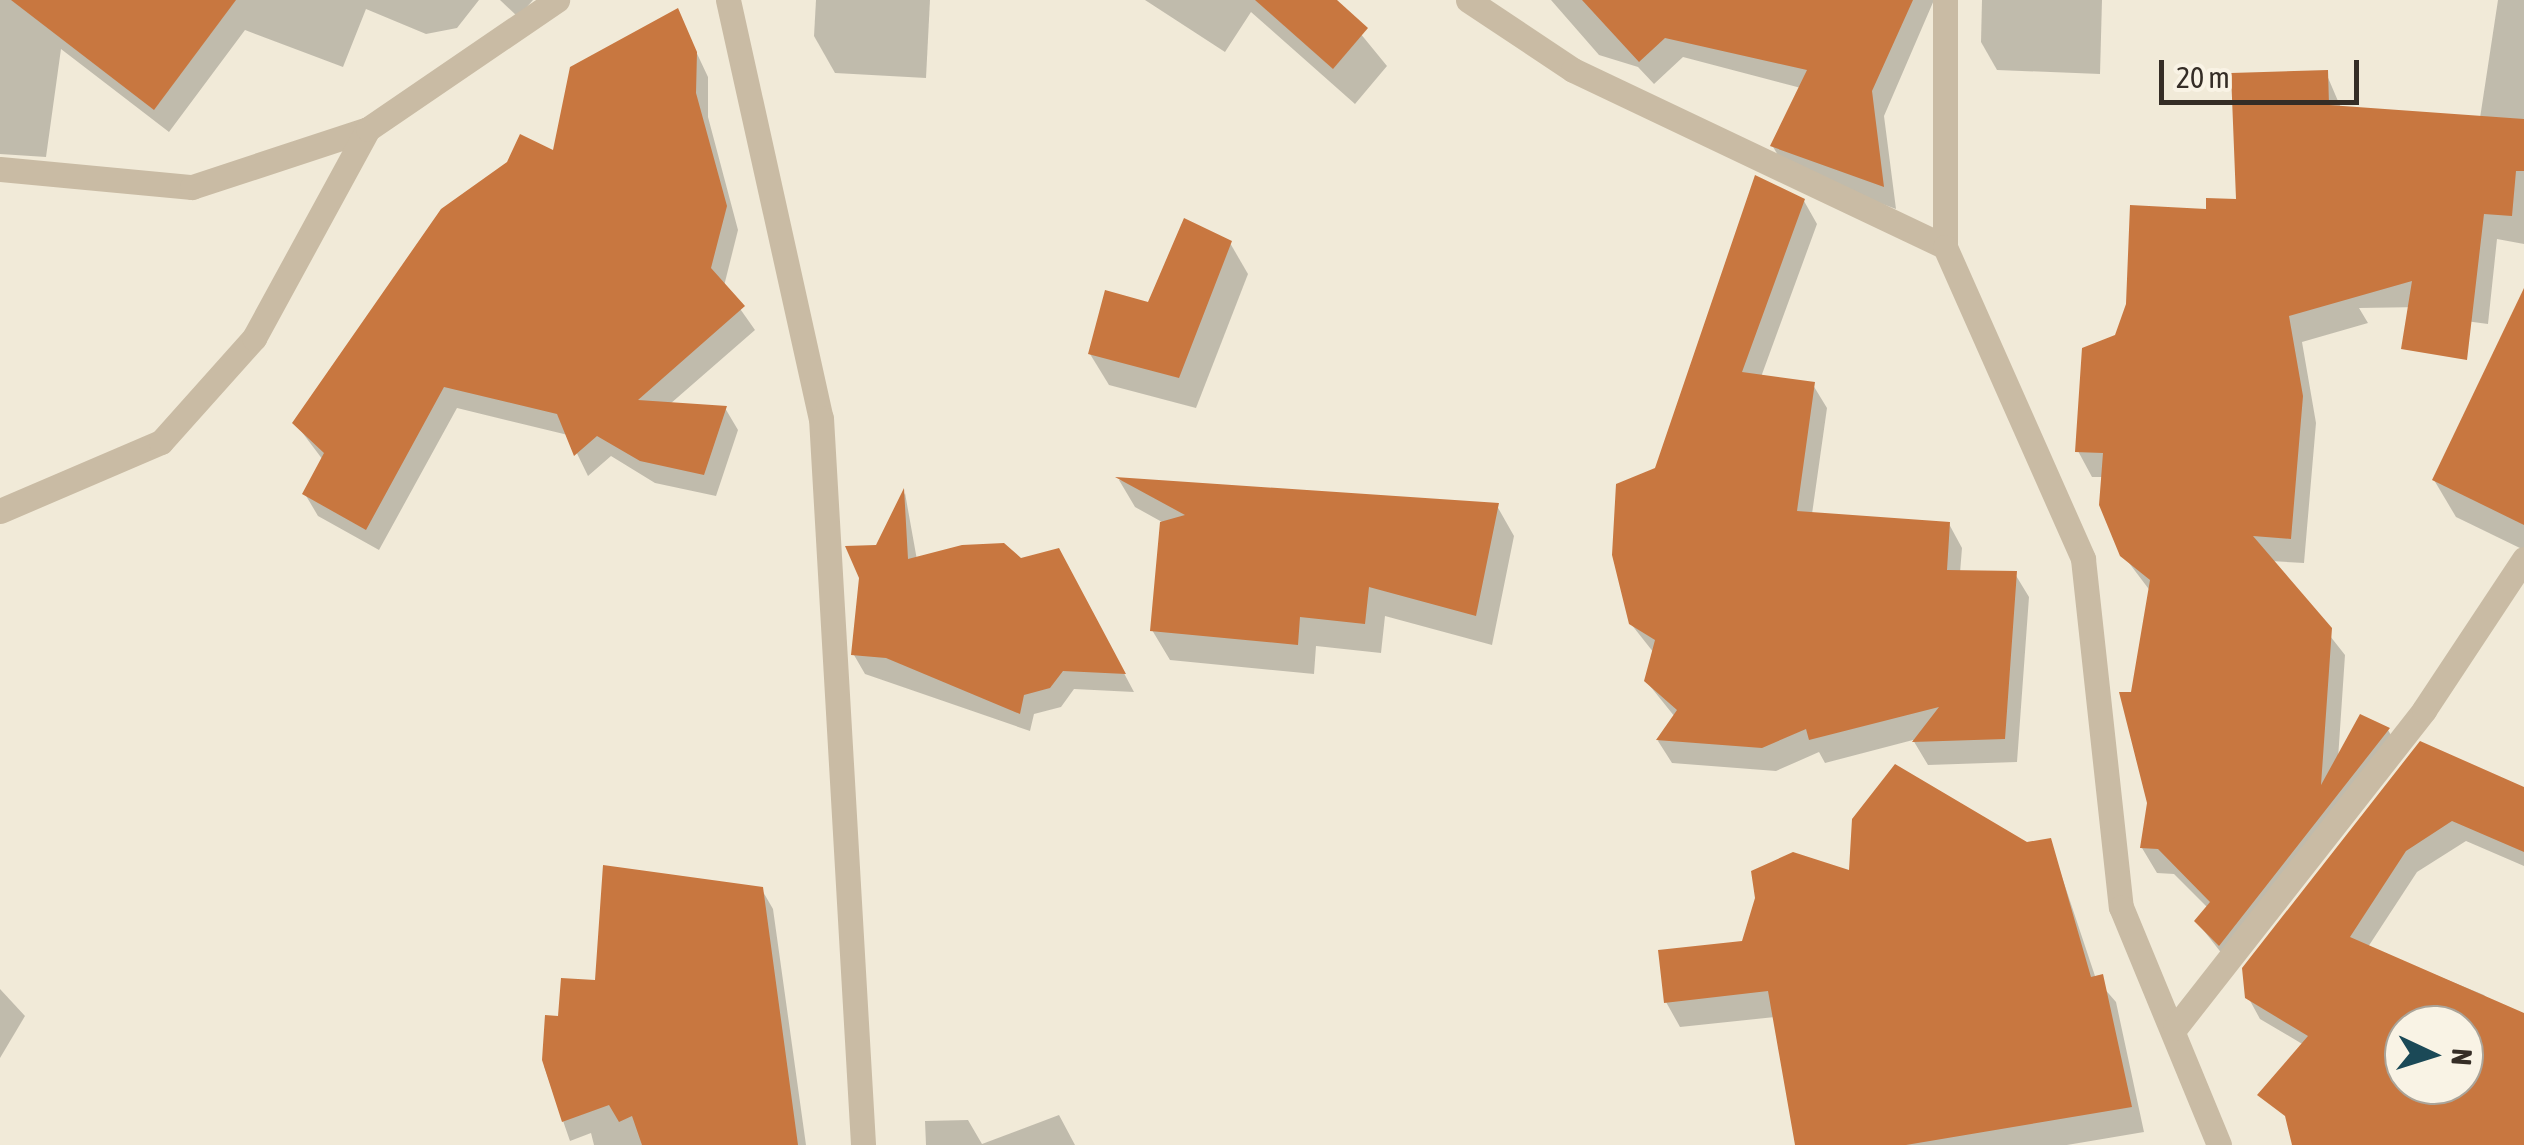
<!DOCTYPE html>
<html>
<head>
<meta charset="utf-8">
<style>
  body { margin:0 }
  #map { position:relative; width:2524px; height:1145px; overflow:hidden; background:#f1ead8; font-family:"Asap Condensed",sans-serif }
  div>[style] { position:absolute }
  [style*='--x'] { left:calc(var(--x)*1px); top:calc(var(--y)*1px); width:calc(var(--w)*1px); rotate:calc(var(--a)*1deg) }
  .shadow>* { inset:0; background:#0003 }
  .building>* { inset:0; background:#c87740 }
  .street>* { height:25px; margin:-12.5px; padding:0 12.5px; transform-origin:12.5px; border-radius:12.5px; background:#c9bba4 }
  span { translate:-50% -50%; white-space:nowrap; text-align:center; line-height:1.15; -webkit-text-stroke:8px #f9f3e5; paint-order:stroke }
  .north { position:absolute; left:2384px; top:1005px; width:100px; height:100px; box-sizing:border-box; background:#f9f3e5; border:2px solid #aba499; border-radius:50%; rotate:94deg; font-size:28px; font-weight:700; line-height:40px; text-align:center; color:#352d26 }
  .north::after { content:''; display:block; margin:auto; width:35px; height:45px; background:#1b4957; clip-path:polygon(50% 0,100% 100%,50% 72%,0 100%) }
  .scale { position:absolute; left:2159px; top:60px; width:200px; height:45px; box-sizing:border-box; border:5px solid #352d26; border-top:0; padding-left:12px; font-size:30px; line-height:35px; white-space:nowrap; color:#352d26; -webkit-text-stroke:8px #f9f3e5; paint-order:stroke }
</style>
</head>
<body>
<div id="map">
  <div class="shadow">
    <div style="clip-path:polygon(0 0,479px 0,457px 28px,426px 34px,366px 9px,343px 67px,245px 30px,169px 132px,61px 49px,46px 157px,0 154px)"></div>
    <div style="clip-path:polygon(500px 0,533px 0,518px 17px)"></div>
    <div style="clip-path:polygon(816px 0,930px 0,926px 78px,835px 73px,814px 36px)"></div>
    <div style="clip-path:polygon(1145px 0,1333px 0,1387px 66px,1355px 104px,1251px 12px,1225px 52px)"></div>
    <div style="clip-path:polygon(1551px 0,1934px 0,1884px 116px,1896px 209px,1786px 169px,1772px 145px,1801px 88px,1683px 57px,1654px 84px,1638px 67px,1599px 55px)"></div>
    <div style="clip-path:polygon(1982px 0,2102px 0,2100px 74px,1997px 70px,1981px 42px)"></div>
    <div style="clip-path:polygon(2498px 0,2524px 0,2524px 244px,2497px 239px,2488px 324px,2428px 316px,2422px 307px,2359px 308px,2368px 323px,2302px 342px,2316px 423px,2304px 563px,2271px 561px,2345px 655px,2338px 759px,2388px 730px,2402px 754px,2234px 969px,2197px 922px,2208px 908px,2174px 874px,2157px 873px,2142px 848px,2149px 803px,2133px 694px,2151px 592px,2123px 555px,2104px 477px,2092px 477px,2078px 451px,2117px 336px,2209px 211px,2238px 201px,2326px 73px,2341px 108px,2480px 118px)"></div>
    <div style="clip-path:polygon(677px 11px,708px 77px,708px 117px,738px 230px,724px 286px,755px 330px,670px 404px,725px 408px,738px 430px,716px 496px,655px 483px,611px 456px,588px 476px,568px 435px,457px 408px,379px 550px,318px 516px,305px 494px,323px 460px,295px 423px,554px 154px)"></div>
    <div style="clip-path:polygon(1804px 201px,1817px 224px,1761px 377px,1813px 385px,1827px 408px,1812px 514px,1949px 524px,1962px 548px,1960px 573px,2015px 574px,2029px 597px,2017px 762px,1928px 765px,1913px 740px,1825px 763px,1819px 752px,1776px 771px,1672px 763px,1658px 741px,1675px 717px,1646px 681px,1654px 653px,1631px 624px,1657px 470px)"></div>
    <div style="clip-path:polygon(1230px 243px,1248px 274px,1196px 408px,1109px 385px,1090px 354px)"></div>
    <div style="clip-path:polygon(2524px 381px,2524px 550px,2456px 517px,2434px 480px)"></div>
    <div style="clip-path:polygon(1119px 480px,1497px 506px,1514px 536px,1492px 645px,1385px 616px,1381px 653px,1316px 646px,1314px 674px,1170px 660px,1152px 630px,1162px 522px,1135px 507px)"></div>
    <div style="clip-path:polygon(905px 493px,917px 560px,1069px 570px,1134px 692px,1074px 689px,1061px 707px,1034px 714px,1030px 731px,865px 674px,854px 655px,877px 548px)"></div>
    <div style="clip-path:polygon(2421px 744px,2524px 790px,2524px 866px,2466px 841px,2417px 872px,2368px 947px,2484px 995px,2524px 1039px,2524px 1145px,2486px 1145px,2464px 1074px,2464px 1025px,2404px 1025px,2404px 1084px,2304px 1045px,2260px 1019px,2248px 997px)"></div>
    <div style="clip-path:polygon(2050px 841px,2096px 979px,2116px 1002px,2144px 1132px,2067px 1145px,1798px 1145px,1775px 1017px,1680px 1027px,1666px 1002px,1851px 874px)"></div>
    <div style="clip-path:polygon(762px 890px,773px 909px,806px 1145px,594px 1145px,591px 1133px,570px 1141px,544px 1066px,561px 1018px,598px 982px)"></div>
    <div style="clip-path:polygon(0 989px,25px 1016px,0 1058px)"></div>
    <div style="clip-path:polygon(1059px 1115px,1075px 1145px,926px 1145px,925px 1121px,968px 1120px,982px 1144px)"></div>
  </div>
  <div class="building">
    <div style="clip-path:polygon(11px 0,236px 0,154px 110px)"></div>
    <div style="clip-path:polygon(1255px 0,1337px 0,1368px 28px,1333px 69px)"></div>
    <div style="clip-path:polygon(1582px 0,1913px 0,1872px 91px,1884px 187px,1770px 146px,1807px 70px,1665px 38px,1639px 62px)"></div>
    <div style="clip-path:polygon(678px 8px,697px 52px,696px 93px,727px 206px,711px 268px,745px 306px,638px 400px,727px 406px,704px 475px,640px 461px,597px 436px,574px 456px,557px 414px,444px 387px,366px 530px,302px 494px,324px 453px,292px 423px,441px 209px,507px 162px,520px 134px,553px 150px,570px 67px)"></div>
    <div style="clip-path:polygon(2328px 70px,2329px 105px,2524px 119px,2524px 171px,2516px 171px,2512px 216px,2484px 214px,2467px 360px,2401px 349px,2412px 281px,2289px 316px,2303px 396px,2291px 539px,2253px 536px,2332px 628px,2321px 785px,2360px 714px,2390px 728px,2219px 946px,2194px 921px,2210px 902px,2158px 849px,2140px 848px,2147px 803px,2119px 692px,2131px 692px,2150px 580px,2120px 556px,2099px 505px,2103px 453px,2075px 452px,2082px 348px,2115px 335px,2126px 304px,2130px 205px,2206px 209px,2206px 198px,2236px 199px,2231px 73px)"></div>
    <div style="clip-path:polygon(1755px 175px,1805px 199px,1742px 372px,1815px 382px,1797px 511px,1950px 522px,1947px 570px,2017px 571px,2005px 739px,1912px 742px,1939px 707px,1809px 740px,1806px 729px,1762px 748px,1656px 740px,1677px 710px,1644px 681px,1655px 640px,1629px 624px,1612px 555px,1616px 484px,1655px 468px)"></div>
    <div style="clip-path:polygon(1184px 218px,1232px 241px,1179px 378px,1088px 354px,1105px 290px,1148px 302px)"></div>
    <div style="clip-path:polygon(2524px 288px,2524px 525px,2432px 480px)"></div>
    <div style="clip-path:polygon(1115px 477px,1499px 503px,1476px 616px,1369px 587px,1365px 624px,1300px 617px,1298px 645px,1150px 631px,1160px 522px,1185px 515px)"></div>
    <div style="clip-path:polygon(904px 488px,908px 559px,962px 545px,1004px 543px,1021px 558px,1059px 548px,1126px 674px,1063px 671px,1050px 688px,1024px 695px,1020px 714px,886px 658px,851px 655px,859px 578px,845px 546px,876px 545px)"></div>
    <div style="clip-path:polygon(evenodd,2420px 741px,2524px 787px,2524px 852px,2452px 821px,2406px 851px,2350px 937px,2524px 1013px,2524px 1145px,2292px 1145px,2285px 1116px,2257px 1095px,2308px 1036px,2245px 998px,2242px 968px,2420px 741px,2404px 1025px,2464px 1025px,2464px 1085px,2404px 1085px,2404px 1025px)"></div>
    <div style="clip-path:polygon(1895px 764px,2027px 842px,2051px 838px,2091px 977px,2103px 974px,2132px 1107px,1906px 1145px,1795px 1145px,1768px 991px,1664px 1003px,1658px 950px,1742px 941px,1755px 898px,1751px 871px,1793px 852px,1849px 870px,1852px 819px)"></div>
    <div style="clip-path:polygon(603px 865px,763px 887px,798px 1145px,642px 1145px,632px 1116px,619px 1122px,609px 1105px,562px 1122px,542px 1060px,545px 1015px,558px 1016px,561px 978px,595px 980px)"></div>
  </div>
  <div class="street">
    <div style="--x:728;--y:0;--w:428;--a:77.5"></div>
    <div style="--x:821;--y:418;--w:728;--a:86.69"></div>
    <div style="--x:1468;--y:0;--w:126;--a:33.7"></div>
    <div style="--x:1573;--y:70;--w:412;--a:25.4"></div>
    <div style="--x:1945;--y:0;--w:247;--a:90"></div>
    <div style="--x:1945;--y:247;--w:341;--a:66.1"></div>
    <div style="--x:2083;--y:559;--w:350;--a:83.8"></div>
    <div style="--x:2121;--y:907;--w:257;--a:67.6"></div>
    <div style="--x:0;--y:169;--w:193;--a:5.4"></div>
    <div style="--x:192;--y:187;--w:185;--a:-18.2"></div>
    <div style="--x:0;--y:511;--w:175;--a:-23.2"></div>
    <div style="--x:161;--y:442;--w:140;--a:-48.2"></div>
    <div style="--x:254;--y:338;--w:238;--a:-61.4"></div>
    <div style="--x:368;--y:129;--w:229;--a:-34.3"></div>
    <div style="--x:2175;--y:1028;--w:404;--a:-51.9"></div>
    <div style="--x:2424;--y:710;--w:181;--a:-56.5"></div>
  </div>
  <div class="north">N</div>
  <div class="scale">20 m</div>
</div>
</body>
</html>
